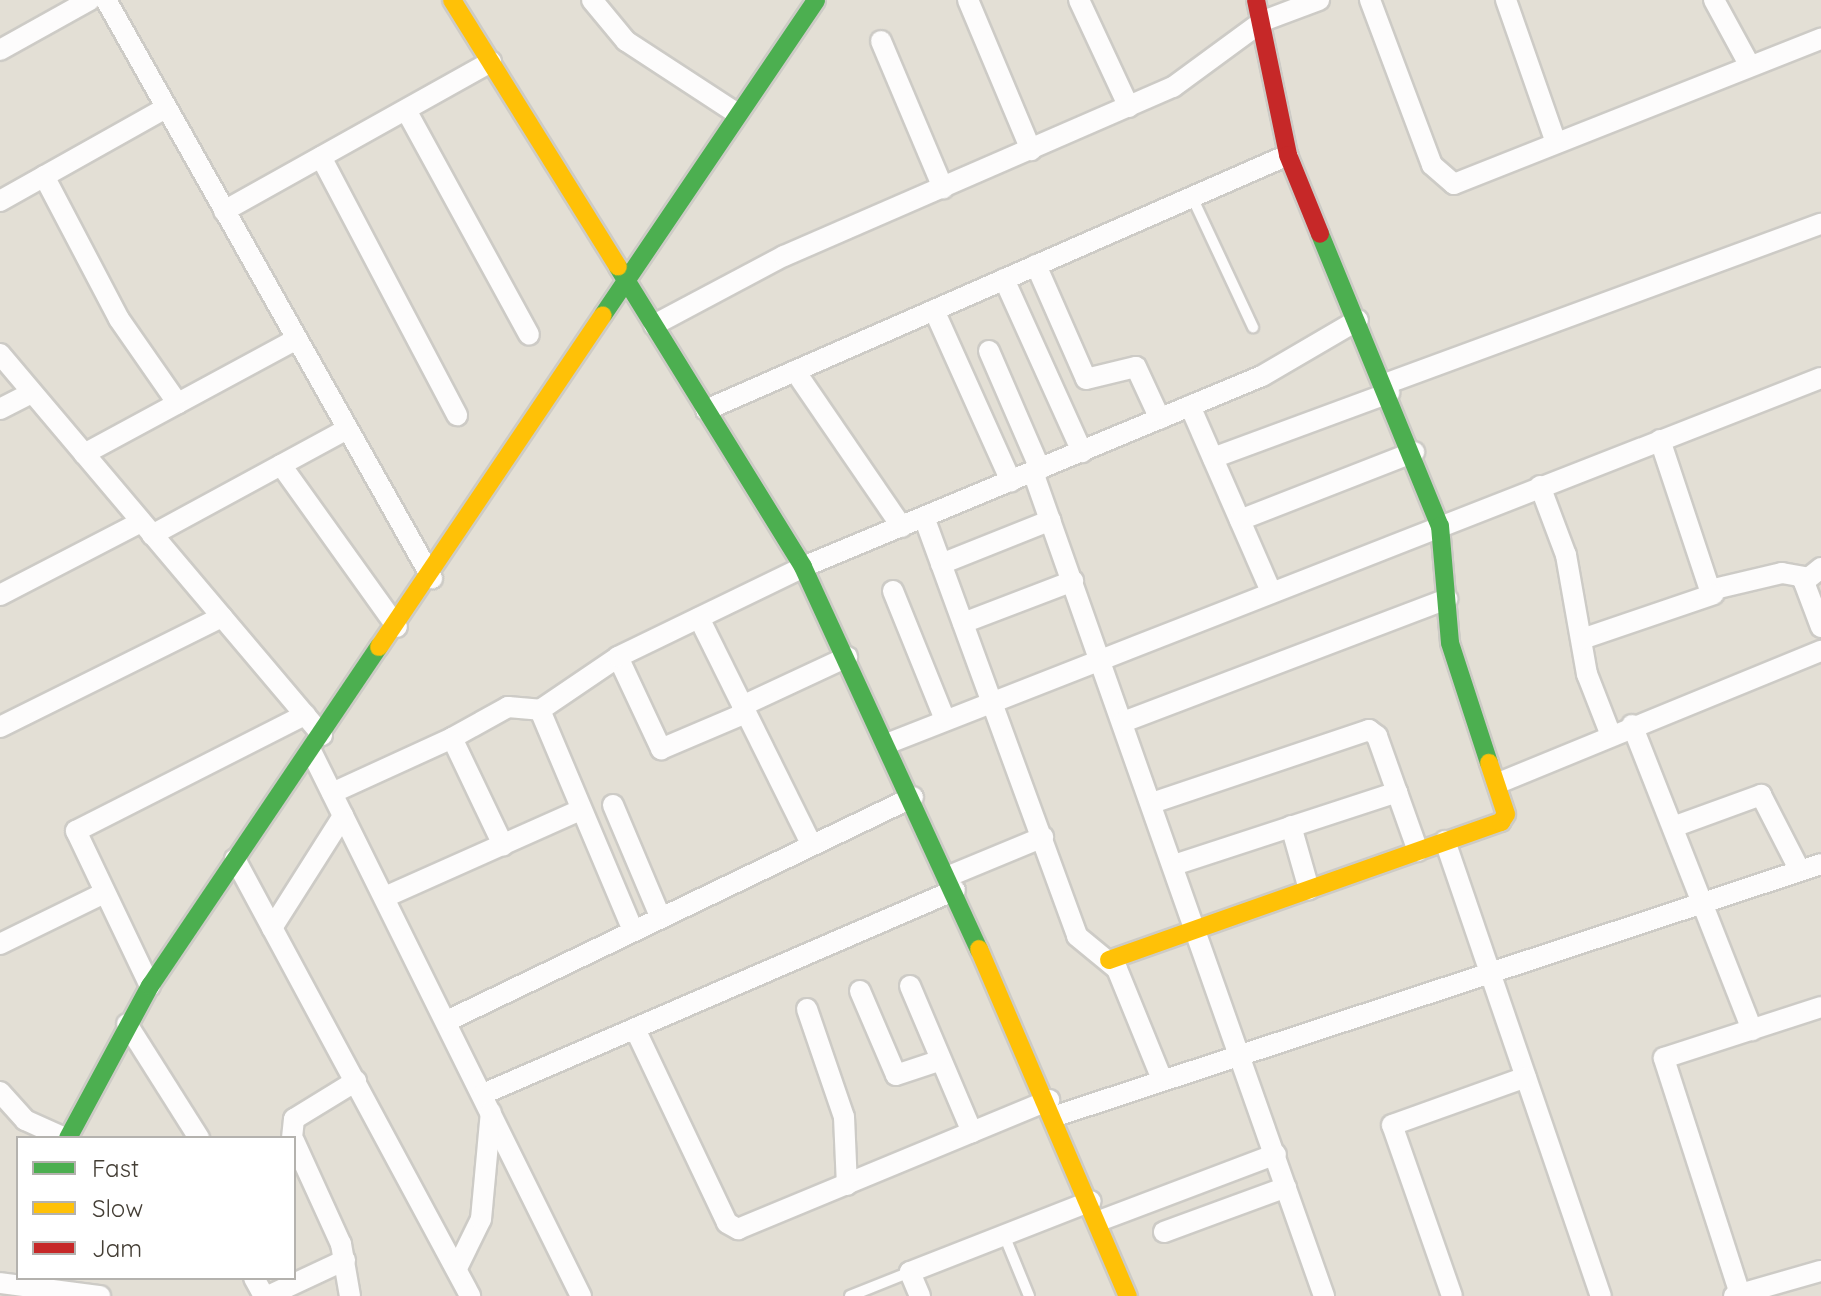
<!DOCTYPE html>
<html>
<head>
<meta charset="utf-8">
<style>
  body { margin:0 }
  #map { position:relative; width:1821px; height:1296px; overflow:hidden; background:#efede8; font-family:Quicksand,sans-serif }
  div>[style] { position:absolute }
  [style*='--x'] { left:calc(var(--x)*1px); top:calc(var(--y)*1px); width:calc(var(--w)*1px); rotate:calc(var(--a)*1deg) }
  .residential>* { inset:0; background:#e3dfd5 }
  .roads { filter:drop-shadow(2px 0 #cdcbc6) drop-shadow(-2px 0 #cdcbc6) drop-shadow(0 2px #cdcbc6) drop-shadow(0 -2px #cdcbc6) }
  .lane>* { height:10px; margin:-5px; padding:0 5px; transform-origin:5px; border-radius:5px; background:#fdfcfc }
  .street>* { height:20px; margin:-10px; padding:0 10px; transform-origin:10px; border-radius:10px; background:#fdfcfc }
  .fast>* { height:18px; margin:-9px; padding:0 9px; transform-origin:9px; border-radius:9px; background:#4caf50 }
  .slow>* { height:18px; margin:-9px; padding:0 9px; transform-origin:9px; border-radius:9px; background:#ffc107 }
  .jam>* { height:18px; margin:-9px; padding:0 9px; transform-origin:9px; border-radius:9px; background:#c62828 }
  span { translate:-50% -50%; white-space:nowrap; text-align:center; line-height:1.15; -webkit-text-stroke:7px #fff; paint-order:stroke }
  .legend { position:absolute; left:16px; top:1136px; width:280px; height:144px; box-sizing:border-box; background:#fff; border:2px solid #b4b2ae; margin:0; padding:10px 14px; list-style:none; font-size:24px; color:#443e35 }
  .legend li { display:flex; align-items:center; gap:16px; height:40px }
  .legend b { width:40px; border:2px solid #b4b2ae }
</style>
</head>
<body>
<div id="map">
  <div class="residential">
    <div style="clip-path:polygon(evenodd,0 0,1821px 0,1821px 1296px,0 1296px,0 0,18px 1138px,294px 1138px,294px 1278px,18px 1278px,18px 1138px)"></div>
  </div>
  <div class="roads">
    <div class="lane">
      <div style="--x:1192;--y:197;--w:144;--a:64.9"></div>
      <div style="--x:1004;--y:1235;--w:66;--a:67.7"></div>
      <div style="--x:850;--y:1296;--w:65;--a:-21.8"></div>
    </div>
    <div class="street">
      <div style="--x:106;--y:0;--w:664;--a:60.58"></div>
      <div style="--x:592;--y:0;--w:53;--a:50.3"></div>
      <div style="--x:626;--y:41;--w:131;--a:33.2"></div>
      <div style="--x:968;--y:0;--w:163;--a:67.2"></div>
      <div style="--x:1079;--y:0;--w:118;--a:65"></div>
      <div style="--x:1370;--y:0;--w:176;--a:69.4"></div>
      <div style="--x:1432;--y:165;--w:29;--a:41"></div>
      <div style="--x:1454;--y:184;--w:395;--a:-21.6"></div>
      <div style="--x:1506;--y:0;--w:151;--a:70.7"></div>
      <div style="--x:1714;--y:0;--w:75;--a:61.4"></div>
      <div style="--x:881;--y:41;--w:160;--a:67.1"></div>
      <div style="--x:0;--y:50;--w:103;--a:-29.1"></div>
      <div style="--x:406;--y:110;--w:256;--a:61.3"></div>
      <div style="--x:321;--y:157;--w:292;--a:62.2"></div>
      <div style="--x:44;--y:176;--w:161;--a:62.3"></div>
      <div style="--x:119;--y:319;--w:103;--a:55.2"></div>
      <div style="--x:0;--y:201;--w:190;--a:-29.3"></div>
      <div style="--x:224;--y:211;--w:306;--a:-29.2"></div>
      <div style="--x:1036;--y:265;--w:124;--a:66.3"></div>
      <div style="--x:1086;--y:379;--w:51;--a:-13.5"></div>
      <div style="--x:1136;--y:367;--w:57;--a:65.2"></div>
      <div style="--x:1004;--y:279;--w:190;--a:65.7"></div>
      <div style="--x:934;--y:310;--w:188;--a:65.8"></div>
      <div style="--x:654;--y:325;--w:147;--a:-28"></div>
      <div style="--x:784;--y:256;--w:424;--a:-23.5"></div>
      <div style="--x:1173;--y:87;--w:112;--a:-36.3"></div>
      <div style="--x:1263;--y:21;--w:60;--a:-20.6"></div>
      <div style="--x:989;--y:351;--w:129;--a:66.6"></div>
      <div style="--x:0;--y:354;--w:499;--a:49.8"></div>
      <div style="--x:795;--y:371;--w:189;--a:55.6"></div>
      <div style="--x:1385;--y:384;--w:464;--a:-20.2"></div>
      <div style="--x:1190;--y:406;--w:200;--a:66.4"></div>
      <div style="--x:0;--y:409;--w:33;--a:-27"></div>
      <div style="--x:706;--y:410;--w:635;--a:-23.66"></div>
      <div style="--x:1660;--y:440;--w:158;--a:71.6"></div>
      <div style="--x:1710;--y:590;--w:74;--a:-13.3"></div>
      <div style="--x:1782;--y:573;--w:23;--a:10"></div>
      <div style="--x:84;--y:454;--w:240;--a:-28.4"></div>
      <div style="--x:1213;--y:458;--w:188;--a:-20.3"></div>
      <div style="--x:281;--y:465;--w:199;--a:54.4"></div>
      <div style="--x:1033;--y:472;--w:874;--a:70.55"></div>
      <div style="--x:1540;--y:486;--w:74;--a:69.4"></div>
      <div style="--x:1566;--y:555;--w:121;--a:80"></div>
      <div style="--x:1587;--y:674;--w:63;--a:68.7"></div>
      <div style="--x:924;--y:517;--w:446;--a:69.9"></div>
      <div style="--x:1077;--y:936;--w:52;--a:39.5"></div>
      <div style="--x:1117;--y:969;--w:119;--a:67.8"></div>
      <div style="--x:1240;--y:520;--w:187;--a:-21.3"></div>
      <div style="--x:152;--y:535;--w:220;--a:-28.5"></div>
      <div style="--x:941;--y:564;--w:118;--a:-21.8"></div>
      <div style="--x:1821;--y:568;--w:22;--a:141"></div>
      <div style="--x:1804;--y:582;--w:48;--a:69.3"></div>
      <div style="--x:893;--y:591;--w:139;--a:68"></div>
      <div style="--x:0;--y:595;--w:159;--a:-27.4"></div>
      <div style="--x:699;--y:618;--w:252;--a:63.6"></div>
      <div style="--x:963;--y:623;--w:118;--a:-20.9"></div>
      <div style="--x:1582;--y:639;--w:139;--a:-18.8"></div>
      <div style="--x:618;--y:657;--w:102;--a:64.9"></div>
      <div style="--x:661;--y:749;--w:92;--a:-23"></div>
      <div style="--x:742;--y:706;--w:116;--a:-25"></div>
      <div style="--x:1123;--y:722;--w:347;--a:-20.8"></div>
      <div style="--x:1632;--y:725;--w:328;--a:68.5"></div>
      <div style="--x:0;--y:727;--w:248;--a:-26.4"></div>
      <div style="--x:452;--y:738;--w:64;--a:-29"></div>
      <div style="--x:508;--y:707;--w:32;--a:5"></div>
      <div style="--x:889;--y:743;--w:1001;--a:-21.39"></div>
      <div style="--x:311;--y:751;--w:608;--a:63.65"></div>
      <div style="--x:1501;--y:782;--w:346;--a:-22.3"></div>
      <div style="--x:332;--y:793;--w:132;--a:-24.6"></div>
      <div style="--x:452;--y:738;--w:119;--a:64.5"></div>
      <div style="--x:1152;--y:803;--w:229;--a:-18.6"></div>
      <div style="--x:1369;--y:730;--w:10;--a:37"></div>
      <div style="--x:1377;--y:736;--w:122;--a:70.4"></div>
      <div style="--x:613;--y:805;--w:121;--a:67.1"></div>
      <div style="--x:1291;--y:826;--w:66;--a:74.1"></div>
      <div style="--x:1673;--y:827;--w:94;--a:-20"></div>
      <div style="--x:1761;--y:795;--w:85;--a:62.8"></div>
      <div style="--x:1445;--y:841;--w:481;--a:71.1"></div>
      <div style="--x:235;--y:859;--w:496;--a:61.7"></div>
      <div style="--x:1174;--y:865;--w:235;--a:-18.1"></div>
      <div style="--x:949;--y:876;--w:102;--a:-22.5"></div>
      <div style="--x:385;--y:897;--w:211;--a:-24"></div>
      <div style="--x:272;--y:928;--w:133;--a:-57.6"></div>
      <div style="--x:632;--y:928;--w:237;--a:-112.9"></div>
      <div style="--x:540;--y:710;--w:94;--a:-34.2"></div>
      <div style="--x:618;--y:657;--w:206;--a:-25.9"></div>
      <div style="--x:803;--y:567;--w:497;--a:-22.6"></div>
      <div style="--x:1262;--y:376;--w:111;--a:-30.3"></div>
      <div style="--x:0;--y:944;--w:116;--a:-26.1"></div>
      <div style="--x:150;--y:986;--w:172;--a:-115.5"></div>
      <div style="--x:76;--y:831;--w:257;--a:-26.9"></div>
      <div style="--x:910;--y:986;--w:159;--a:67"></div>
      <div style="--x:860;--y:991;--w:91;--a:66.8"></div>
      <div style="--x:896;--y:1075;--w:47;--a:-18.4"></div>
      <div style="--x:807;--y:1009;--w:114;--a:71.1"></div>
      <div style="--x:844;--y:1117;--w:68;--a:87.5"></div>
      <div style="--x:447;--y:1021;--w:517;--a:-25.67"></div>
      <div style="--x:127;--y:1024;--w:135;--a:57.7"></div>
      <div style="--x:636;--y:1031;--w:212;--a:64.6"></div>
      <div style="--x:727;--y:1223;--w:13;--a:29"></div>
      <div style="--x:738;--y:1229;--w:337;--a:-22.5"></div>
      <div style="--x:0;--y:1092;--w:38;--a:48"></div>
      <div style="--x:25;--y:1120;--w:44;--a:24.2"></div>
      <div style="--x:483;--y:1094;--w:514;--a:-23.37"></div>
      <div style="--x:1056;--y:1116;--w:805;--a:-18.23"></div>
      <div style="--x:292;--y:1138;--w:19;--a:-84"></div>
      <div style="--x:294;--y:1119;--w:73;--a:-31.5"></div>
      <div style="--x:294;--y:1141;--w:113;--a:65.5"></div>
      <div style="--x:341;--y:1244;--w:53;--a:80.2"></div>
      <div style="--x:1099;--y:1221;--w:189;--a:-20.7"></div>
      <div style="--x:1164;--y:1232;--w:130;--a:-20.2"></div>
      <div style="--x:458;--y:1266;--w:52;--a:-63.9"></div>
      <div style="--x:481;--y:1219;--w:107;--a:-84.7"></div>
      <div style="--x:254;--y:1278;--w:21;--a:61"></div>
      <div style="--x:0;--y:1283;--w:101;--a:7.4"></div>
      <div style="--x:1740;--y:1294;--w:84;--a:-15.9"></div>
      <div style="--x:268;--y:1296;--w:85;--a:-25.1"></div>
      <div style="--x:920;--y:1296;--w:26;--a:-113"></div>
      <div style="--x:910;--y:1272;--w:194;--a:-21.4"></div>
      <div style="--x:1452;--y:1296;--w:181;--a:-109.3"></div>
      <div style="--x:1392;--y:1125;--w:142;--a:-19.7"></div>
      <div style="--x:1734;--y:1296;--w:6;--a:-18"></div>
      <div style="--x:1740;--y:1294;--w:248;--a:-107.9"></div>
      <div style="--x:1664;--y:1058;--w:165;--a:-18"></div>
    </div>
    <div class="fast">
      <div style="--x:1320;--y:234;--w:316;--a:67.7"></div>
      <div style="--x:1440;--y:526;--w:117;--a:85.1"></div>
      <div style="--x:1450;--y:643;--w:126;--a:72"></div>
      <div style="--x:618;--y:267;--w:352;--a:58.3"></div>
      <div style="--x:803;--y:567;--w:421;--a:65.3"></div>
      <div style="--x:603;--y:315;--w:380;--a:-55.9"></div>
      <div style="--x:68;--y:1138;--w:173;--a:-61.7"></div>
      <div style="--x:150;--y:986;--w:409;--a:-56"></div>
    </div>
    <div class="slow">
      <div style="--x:452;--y:0;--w:314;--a:58.1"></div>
      <div style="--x:379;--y:647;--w:400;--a:-56"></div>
      <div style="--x:979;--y:949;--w:378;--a:66.8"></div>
      <div style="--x:1109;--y:960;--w:416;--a:-19.4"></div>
      <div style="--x:1501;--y:822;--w:9;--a:-58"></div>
      <div style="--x:1506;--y:814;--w:54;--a:-108.4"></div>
    </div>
    <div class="jam">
      <div style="--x:1256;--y:0;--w:158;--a:78.3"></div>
      <div style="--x:1288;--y:155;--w:85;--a:67.9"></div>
    </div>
  </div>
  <ul class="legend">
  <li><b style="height:10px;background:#4caf50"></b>Fast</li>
  <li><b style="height:10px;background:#ffc107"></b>Slow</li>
  <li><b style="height:10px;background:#c62828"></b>Jam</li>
  </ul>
</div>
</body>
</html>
